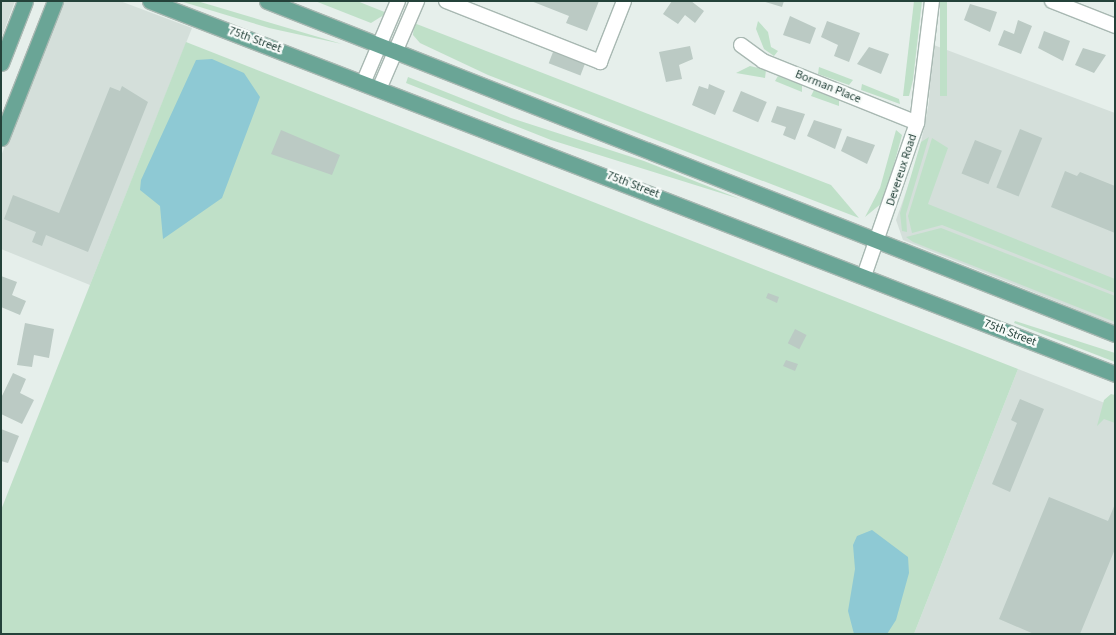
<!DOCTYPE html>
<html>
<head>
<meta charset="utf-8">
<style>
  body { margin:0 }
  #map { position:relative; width:1116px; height:635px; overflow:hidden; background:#e6efeb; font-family:"Source Sans 3",sans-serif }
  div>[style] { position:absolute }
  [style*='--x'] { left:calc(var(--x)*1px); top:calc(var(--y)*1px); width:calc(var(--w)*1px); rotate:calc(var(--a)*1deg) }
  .built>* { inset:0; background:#d4dfda }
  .green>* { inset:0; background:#bfe0c8; transform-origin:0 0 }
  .water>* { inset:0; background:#8ec9d4 }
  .building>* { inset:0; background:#bbcac4; transform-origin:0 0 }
  .roads { filter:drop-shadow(1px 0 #a8b8b2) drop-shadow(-1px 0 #a8b8b2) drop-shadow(0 1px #a8b8b2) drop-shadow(0 -1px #a8b8b2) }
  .minor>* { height:14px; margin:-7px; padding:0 7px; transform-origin:7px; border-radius:7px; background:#fff }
  .major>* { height:15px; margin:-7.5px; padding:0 7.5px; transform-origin:7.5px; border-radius:7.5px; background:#6aa596 }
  span { translate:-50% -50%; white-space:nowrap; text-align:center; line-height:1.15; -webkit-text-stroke:4.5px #f7fbf9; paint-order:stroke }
  .street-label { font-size:12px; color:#24423a }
  .frame { position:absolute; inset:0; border:2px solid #24423a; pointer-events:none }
</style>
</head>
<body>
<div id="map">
  <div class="built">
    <div style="clip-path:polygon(1px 1px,15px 1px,1px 39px)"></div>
    <div style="clip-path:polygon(62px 1px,120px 1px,192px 28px,90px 285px,1px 249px,1px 156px)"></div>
    <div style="clip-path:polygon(931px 44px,1115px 113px,1115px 325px,903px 240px,896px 220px,918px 158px,929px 102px)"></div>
    <div style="clip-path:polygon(1018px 369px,1115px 407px,1115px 634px,914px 634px)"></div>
  </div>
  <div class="green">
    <div style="clip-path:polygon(180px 1px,197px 1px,342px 44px,269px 28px)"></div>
    <div style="clip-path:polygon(315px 1px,357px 1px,387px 13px,371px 23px)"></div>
    <div style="clip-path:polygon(914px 1px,922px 1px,913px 80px,909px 96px,903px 96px)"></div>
    <div style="left:940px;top:1px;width:7px;height:95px"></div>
    <div style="clip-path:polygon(758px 21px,768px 32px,771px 47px,778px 51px,774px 56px,764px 49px,756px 29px)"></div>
    <div style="clip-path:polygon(414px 23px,831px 185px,859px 218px,488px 75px,420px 43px,413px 35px)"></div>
    <div style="clip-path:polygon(186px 42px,1018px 369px,914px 634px,1px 634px,1px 510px)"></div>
    <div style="clip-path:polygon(750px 66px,766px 70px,765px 78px,736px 73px)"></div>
    <div style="clip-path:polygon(819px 67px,853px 80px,849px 85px,818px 74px)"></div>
    <div style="clip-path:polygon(778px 76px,802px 85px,802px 92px,775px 81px)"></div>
    <div style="clip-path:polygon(408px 77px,511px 118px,644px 161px,740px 199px,551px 140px,406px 83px)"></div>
    <div style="clip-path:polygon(862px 84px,899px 99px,900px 104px,861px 90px)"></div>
    <div style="clip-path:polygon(814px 90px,839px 100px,839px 106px,811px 96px)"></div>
    <div style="clip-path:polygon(896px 130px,902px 135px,887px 190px,882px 203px,865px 217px,880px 188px)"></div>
    <div style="clip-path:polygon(929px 137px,906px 214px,907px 232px,902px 231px,900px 213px,921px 142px)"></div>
    <div style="clip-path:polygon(932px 138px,948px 148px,928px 204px,1115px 279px,1115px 293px,942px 225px,912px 233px,908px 216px)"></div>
    <div style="clip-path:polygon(941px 228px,1115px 296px,1115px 322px,913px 242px,906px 237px)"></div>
    <div style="clip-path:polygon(1015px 321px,1115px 353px,1115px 362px,1014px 323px)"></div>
    <div style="clip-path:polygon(1111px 394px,1115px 395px,1115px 423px,1104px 419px,1097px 426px,1104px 400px)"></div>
  </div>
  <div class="water">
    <div style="clip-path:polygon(212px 59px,244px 73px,260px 97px,222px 198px,163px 239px,160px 206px,140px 190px,141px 180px,196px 60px)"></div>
    <div style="clip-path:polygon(872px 530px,908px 557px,909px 573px,896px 620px,887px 634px,854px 634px,848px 611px,855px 569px,853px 545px,857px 536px)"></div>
  </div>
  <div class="building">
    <div style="clip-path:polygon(531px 1px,599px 1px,587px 31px,566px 23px,569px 16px)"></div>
    <div style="clip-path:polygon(672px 1px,691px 1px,704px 11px,695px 23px,685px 15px,678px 24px,663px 14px)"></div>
    <div style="clip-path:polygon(762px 1px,784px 1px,782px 7px)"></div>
    <div style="clip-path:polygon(970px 4px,997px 12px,990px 32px,964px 20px)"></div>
    <div style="clip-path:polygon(790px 16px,816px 28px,810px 44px,783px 35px)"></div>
    <div style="clip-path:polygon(1018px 20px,1032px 26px,1021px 54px,998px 45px,1004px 30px,1014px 34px)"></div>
    <div style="clip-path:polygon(827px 21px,860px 33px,849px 62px,834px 56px,838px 45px,821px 37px)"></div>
    <div style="clip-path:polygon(1044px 31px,1070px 41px,1063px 61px,1038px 48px)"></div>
    <div style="clip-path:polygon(690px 46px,693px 59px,679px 65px,682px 79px,666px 82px,659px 52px)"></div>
    <div style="clip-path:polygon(869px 47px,889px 54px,881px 74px,857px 64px)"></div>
    <div style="clip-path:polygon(1083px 48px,1106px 55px,1094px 73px,1075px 65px)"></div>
    <div style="left:553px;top:52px;width:34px;height:12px;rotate:21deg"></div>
    <div style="clip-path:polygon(709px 84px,725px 91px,715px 115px,692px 105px,699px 86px,708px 89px)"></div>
    <div style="clip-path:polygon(122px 86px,148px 102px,88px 252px,46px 235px,42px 246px,32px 242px,36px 232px,4px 219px,13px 195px,59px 213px,110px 87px,120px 91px)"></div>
    <div style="left:741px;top:91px;width:28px;height:22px;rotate:23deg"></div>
    <div style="clip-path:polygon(777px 106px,805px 114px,795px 140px,783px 135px,786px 127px,771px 122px)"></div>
    <div style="clip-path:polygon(814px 120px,842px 129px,835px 149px,807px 136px)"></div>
    <div style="left:1020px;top:129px;width:24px;height:63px;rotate:22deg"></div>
    <div style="clip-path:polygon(281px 130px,340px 155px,332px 175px,271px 154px)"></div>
    <div style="clip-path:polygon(847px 136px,875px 145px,867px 164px,841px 151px)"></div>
    <div style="left:975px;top:140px;width:29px;height:36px;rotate:22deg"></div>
    <div style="clip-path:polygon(1065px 171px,1077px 176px,1080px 172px,1115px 186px,1115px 233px,1051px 207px)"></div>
    <div style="clip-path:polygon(1px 276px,17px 282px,12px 295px,26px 301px,20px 315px,1px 307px)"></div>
    <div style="clip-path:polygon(768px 293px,779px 297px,777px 303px,766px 298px)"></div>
    <div style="clip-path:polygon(25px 323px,54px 329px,49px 358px,34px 355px,32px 367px,17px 365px)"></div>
    <div style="left:795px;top:329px;width:13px;height:16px;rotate:27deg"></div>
    <div style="clip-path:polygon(786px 360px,798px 364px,795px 371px,783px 366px)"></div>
    <div style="clip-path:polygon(13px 373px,26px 379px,20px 393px,34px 400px,22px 424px,1px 414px,1px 398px)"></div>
    <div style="clip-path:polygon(1020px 399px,1044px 409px,1010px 492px,992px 484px,1017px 423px,1011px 420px)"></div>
    <div style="clip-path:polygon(1px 429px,19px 436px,8px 463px,1px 461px)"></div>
    <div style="clip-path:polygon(1049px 497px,1108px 521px,1115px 504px,1115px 549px,1080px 634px,1034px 634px,999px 619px)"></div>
  </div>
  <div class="roads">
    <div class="minor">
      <div style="--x:446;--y:1;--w:166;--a:21.6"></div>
      <div style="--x:600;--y:62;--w:66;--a:-68.5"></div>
      <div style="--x:1052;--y:1;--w:68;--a:21.6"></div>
      <div style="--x:741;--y:45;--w:27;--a:36"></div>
      <div style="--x:763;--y:61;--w:166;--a:21.9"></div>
      <div style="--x:364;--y:81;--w:87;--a:-67"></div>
      <div style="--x:380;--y:87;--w:94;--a:-66.7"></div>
      <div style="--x:864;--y:276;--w:162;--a:-70.9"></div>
      <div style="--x:917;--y:123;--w:123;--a:-83"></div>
    </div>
    <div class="major">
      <div style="--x:150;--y:1;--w:1035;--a:21.13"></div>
      <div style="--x:267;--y:1;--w:911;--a:21.44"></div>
      <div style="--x:1;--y:63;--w:66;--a:-68.8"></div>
      <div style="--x:1;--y:138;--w:147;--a:-68.5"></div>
    </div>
  </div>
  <div class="street-label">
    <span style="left:255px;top:40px;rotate:20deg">75th Street</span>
    <span style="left:828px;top:87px;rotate:22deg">Borman Place</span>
    <span style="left:902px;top:170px;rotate:-72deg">Devereux Road</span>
    <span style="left:633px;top:185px;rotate:21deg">75th Street</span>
    <span style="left:1010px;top:333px;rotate:21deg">75th Street</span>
  </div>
  <div class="frame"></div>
</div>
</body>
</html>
